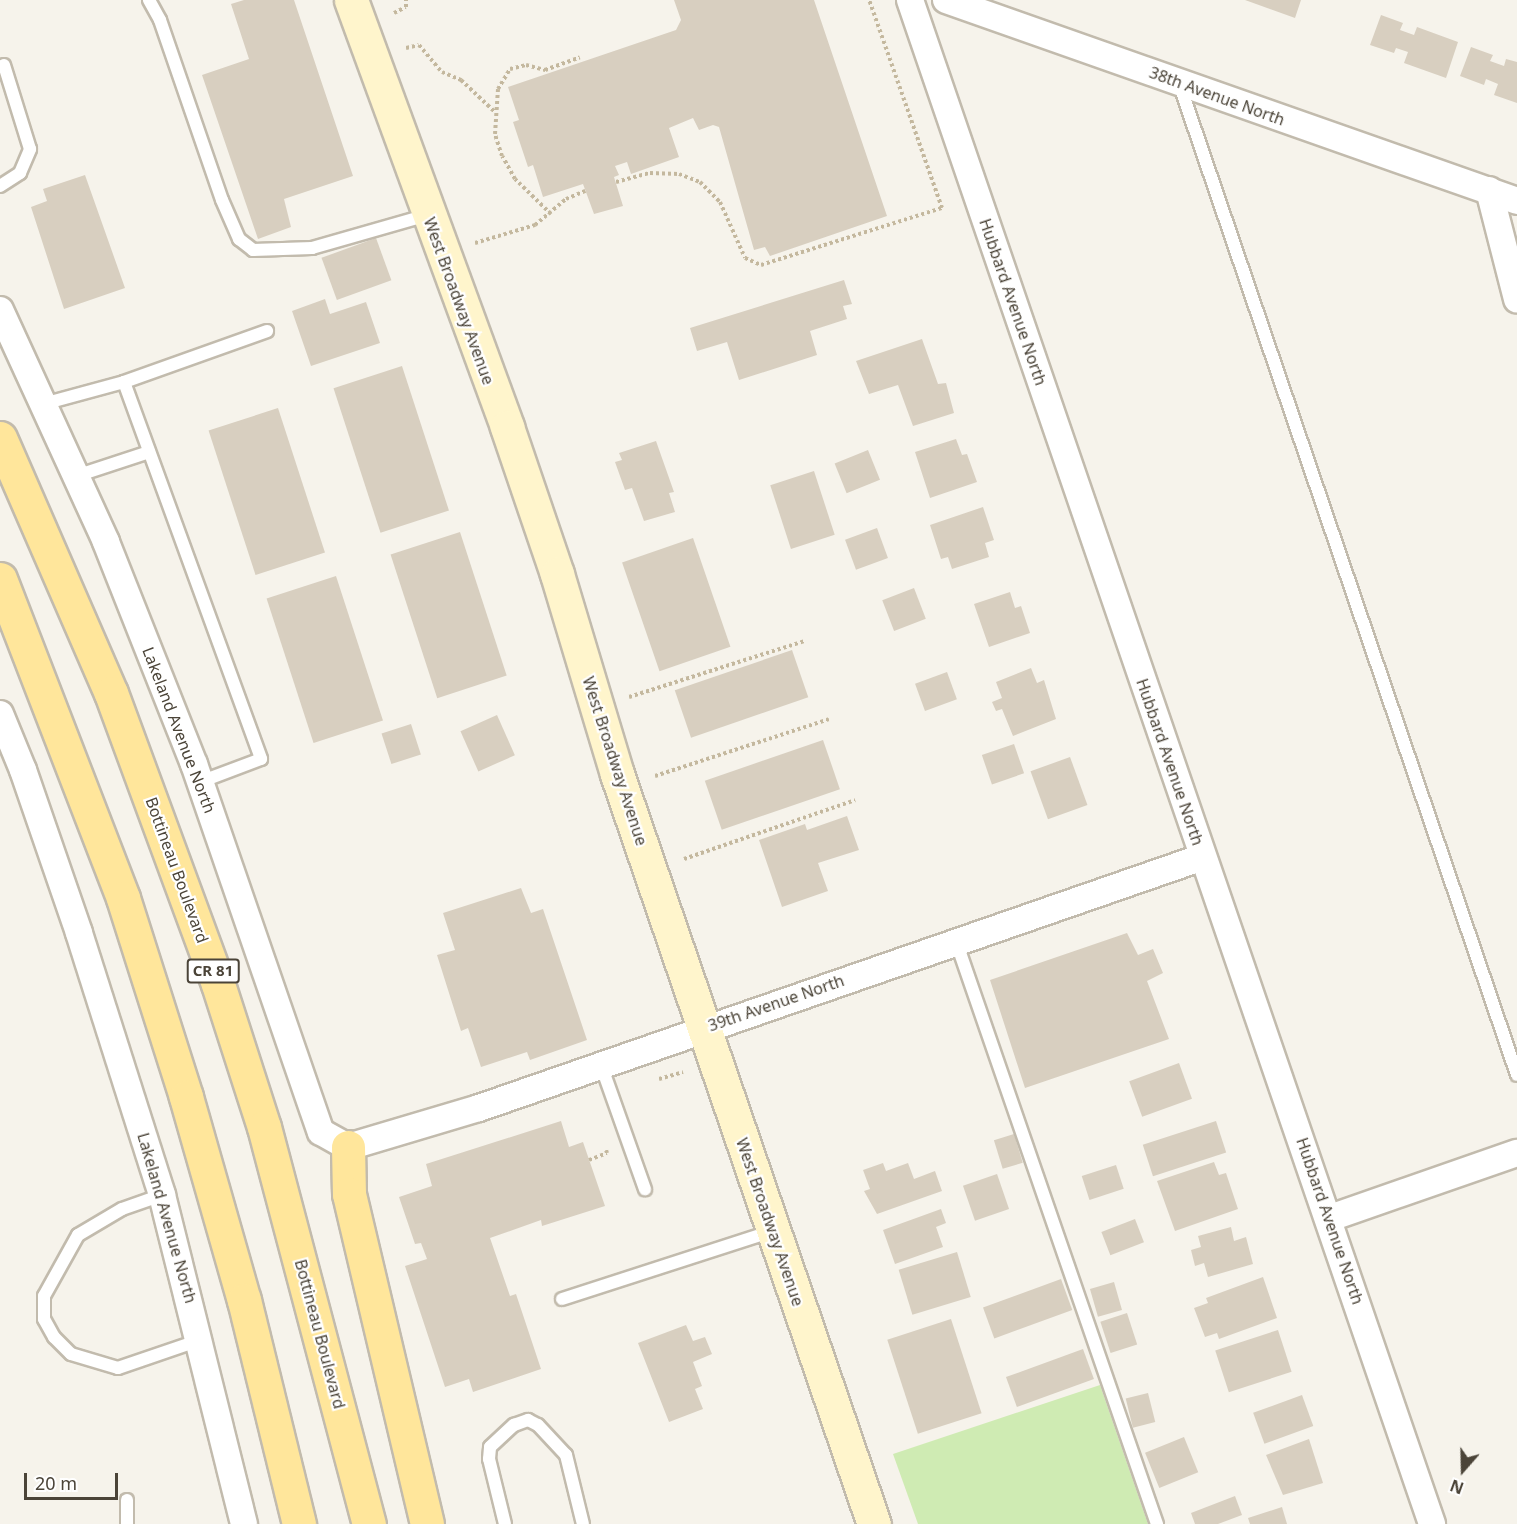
<!DOCTYPE html>
<html>
<head>
<meta charset="utf-8">
<style>
  body { margin:0 }
  #map { position:relative; width:1517px; height:1524px; overflow:hidden; background:#f6f3eb; font-family:"Noto Sans",sans-serif }
  div>[style] { position:absolute }
  [style*='--x'] { left:calc(var(--x)*1px); top:calc(var(--y)*1px); width:calc(var(--w)*1px); rotate:calc(var(--a)*1deg) }
  .green>* { inset:0; background:#cfebb3 }
  .building>* { inset:0; background:#d8cfc0; transform-origin:0 0 }
  .path>* { height:4px; margin-top:-2px; transform-origin:0; background:repeating-linear-gradient(90deg,#c4b89e 0 3px,transparent 0 6px) }
  .roads { filter:drop-shadow(2px 0 #c2bbad) drop-shadow(-2px 0 #c2bbad) drop-shadow(0 2px #c2bbad) drop-shadow(0 -2px #c2bbad) }
  .lane>* { height:12px; margin:-6px; padding:0 6px; transform-origin:6px; border-radius:6px; background:#fff }
  .street>* { height:26px; margin:-13px; padding:0 13px; transform-origin:13px; border-radius:13px; background:#fff }
  .secondary>* { height:33px; margin:-16.5px; padding:0 16.5px; transform-origin:16.5px; border-radius:16.5px; background:#fff5cc }
  .primary>* { height:33px; margin:-16.5px; padding:0 16.5px; transform-origin:16.5px; border-radius:16.5px; background:#ffe69b }
  span { translate:-50% -50%; white-space:nowrap; text-align:center; line-height:1.15; -webkit-text-stroke:4.5px #fff; paint-order:stroke }
  .shield-label span { padding:2px 4px; background:#fff; border:2px solid; border-radius:4px; -webkit-text-stroke-width:0 }
  .shield-label { font-size:15px; color:#4b4438; font-weight:700 }
  .street-label { font-size:16px; color:#4b4438 }
  .north { position:absolute; left:1433px; top:1440px; width:60px; height:60px; -webkit-text-stroke:4px #fff; paint-order:stroke; rotate:200deg; font-size:16px; font-weight:700; line-height:24px; text-align:center; color:#4b4438 }
  .north::after { content:''; display:block; margin:auto; width:21px; height:27px; background:#4b4438; clip-path:polygon(50% 0,100% 100%,50% 72%,0 100%) }
  .scale { position:absolute; left:24px; top:1473px; width:94px; height:27px; box-sizing:border-box; border:3px solid #4b4438; border-top:0; padding-left:8px; font-size:18px; line-height:21px; white-space:nowrap; color:#4b4438; -webkit-text-stroke:4px #fff; paint-order:stroke }
</style>
</head>
<body>
<div id="map">
  <div class="green">
    <div style="clip-path:polygon(1100px 1385px,1148px 1524px,918px 1524px,893px 1454px)"></div>
  </div>
  <div class="building">
    <div style="clip-path:polygon(244px 0,294px 0,353px 176px,284px 199px,291px 227px,258px 239px,202px 75px,249px 59px,231px 4px)"></div>
    <div style="clip-path:polygon(674px 0,814px 0,887px 216px,770px 256px,765px 247px,754px 250px,719px 127px,713px 125px,699px 130px,693px 118px,669px 128px,679px 157px,631px 174px,627px 162px,615px 166px,619px 175px,614px 177px,623px 206px,594px 214px,583px 184px,543px 197px,533px 165px,528px 167px,513px 122px,519px 120px,508px 87px,676px 30px,681px 20px)"></div>
    <div style="clip-path:polygon(1245px 0,1301px 0,1295px 18px)"></div>
    <div style="clip-path:polygon(1381px 15px,1403px 23px,1400px 30px,1414px 35px,1417px 27px,1458px 42px,1446px 78px,1404px 63px,1408px 52px,1396px 48px,1394px 53px,1370px 45px)"></div>
    <div style="clip-path:polygon(1471px 47px,1493px 55px,1490px 61px,1504px 66px,1506px 59px,1517px 62px,1517px 103px,1494px 95px,1498px 84px,1486px 79px,1484px 85px,1460px 76px)"></div>
    <div style="clip-path:polygon(85px 175px,125px 288px,64px 309px,31px 207px,47px 201px,43px 189px)"></div>
    <div style="left:376px;top:238px;width:45px;height:58px;rotate:70deg"></div>
    <div style="clip-path:polygon(844px 280px,852px 304px,843px 306px,847px 319px,810px 331px,817px 355px,739px 380px,727px 342px,697px 351px,690px 328px)"></div>
    <div style="clip-path:polygon(325px 299px,330px 314px,366px 302px,380px 343px,311px 366px,292px 311px)"></div>
    <div style="clip-path:polygon(922px 339px,938px 384px,946px 383px,954px 413px,913px 426px,898px 385px,869px 394px,856px 361px)"></div>
    <div style="left:402px;top:366px;width:152px;height:72px;rotate:72deg"></div>
    <div style="left:278px;top:408px;width:152px;height:73px;rotate:72deg"></div>
    <div style="clip-path:polygon(956px 439px,962px 455px,967px 454px,977px 482px,930px 498px,915px 452px)"></div>
    <div style="clip-path:polygon(656px 441px,674px 492px,669px 493px,675px 512px,644px 521px,632px 488px,625px 490px,615px 462px,622px 460px,619px 453px)"></div>
    <div style="left:868px;top:450px;width:32px;height:36px;rotate:68deg"></div>
    <div style="left:814px;top:471px;width:67px;height:46px;rotate:72deg"></div>
    <div style="clip-path:polygon(983px 507px,994px 540px,985px 543px,989px 557px,952px 569px,948px 557px,941px 559px,930px 525px)"></div>
    <div style="left:877px;top:528px;width:32px;height:34px;rotate:70deg"></div>
    <div style="left:460px;top:532px;width:151px;height:73px;rotate:72deg"></div>
    <div style="left:693px;top:538px;width:115px;height:75px;rotate:71deg"></div>
    <div style="left:336px;top:576px;width:152px;height:73px;rotate:72deg"></div>
    <div style="left:914px;top:588px;width:33px;height:34px;rotate:69deg"></div>
    <div style="clip-path:polygon(1010px 592px,1015px 608px,1021px 606px,1030px 633px,989px 647px,974px 604px)"></div>
    <div style="left:792px;top:650px;width:50px;height:124px;rotate:71deg"></div>
    <div style="clip-path:polygon(1031px 668px,1037px 683px,1044px 680px,1056px 719px,1013px 736px,1002px 709px,996px 711px,992px 702px,1002px 698px,996px 682px)"></div>
    <div style="left:947px;top:672px;width:29px;height:34px;rotate:70deg"></div>
    <div style="left:497px;top:715px;width:44px;height:40px;rotate:66deg"></div>
    <div style="left:411px;top:724px;width:32px;height:31px;rotate:72deg"></div>
    <div style="left:823px;top:740px;width:52px;height:125px;rotate:71deg"></div>
    <div style="left:1014px;top:744px;width:31px;height:34px;rotate:71deg"></div>
    <div style="left:1070px;top:757px;width:51px;height:42px;rotate:70deg"></div>
    <div style="clip-path:polygon(847px 816px,859px 850px,818px 863px,828px 891px,782px 907px,759px 840px,805px 824px,807px 830px)"></div>
    <div style="clip-path:polygon(521px 888px,531px 913px,543px 909px,587px 1040px,530px 1060px,527px 1052px,481px 1067px,468px 1028px,461px 1031px,437px 955px,455px 950px,443px 913px)"></div>
    <div style="clip-path:polygon(1127px 933px,1138px 955px,1153px 949px,1163px 973px,1147px 981px,1169px 1039px,1025px 1088px,990px 980px)"></div>
    <div style="left:1179px;top:1063px;width:38px;height:53px;rotate:70deg"></div>
    <div style="clip-path:polygon(561px 1121px,569px 1147px,583px 1142px,605px 1206px,542px 1226px,541px 1220px,490px 1238px,510px 1296px,516px 1294px,541px 1369px,473px 1392px,469px 1379px,445px 1387px,405px 1266px,427px 1259px,421px 1243px,415px 1244px,399px 1197px,432px 1186px,426px 1164px)"></div>
    <div style="left:1216px;top:1121px;width:33px;height:77px;rotate:72deg"></div>
    <div style="left:1014px;top:1134px;width:30px;height:21px;rotate:73deg"></div>
    <div style="clip-path:polygon(1214px 1162px,1219px 1175px,1226px 1173px,1238px 1209px,1175px 1231px,1157px 1181px)"></div>
    <div style="clip-path:polygon(883px 1163px,886px 1171px,908px 1163px,914px 1179px,935px 1171px,942px 1191px,877px 1214px,864px 1191px,870px 1189px,863px 1170px)"></div>
    <div style="left:1116px;top:1165px;width:25px;height:36px;rotate:72deg"></div>
    <div style="left:997px;top:1174px;width:37px;height:36px;rotate:71deg"></div>
    <div style="clip-path:polygon(941px 1209px,946px 1223px,936px 1227px,943px 1247px,895px 1264px,883px 1230px)"></div>
    <div style="left:1135px;top:1219px;width:25px;height:36px;rotate:69deg"></div>
    <div style="clip-path:polygon(1231px 1227px,1234px 1241px,1246px 1237px,1253px 1264px,1208px 1277px,1204px 1263px,1195px 1266px,1191px 1250px,1201px 1247px,1198px 1236px)"></div>
    <div style="left:957px;top:1252px;width:47px;height:61px;rotate:73deg"></div>
    <div style="clip-path:polygon(1263px 1277px,1277px 1318px,1219px 1339px,1217px 1333px,1205px 1337px,1194px 1308px,1208px 1303px,1206px 1298px)"></div>
    <div style="left:1061px;top:1279px;width:33px;height:83px;rotate:70deg"></div>
    <div style="left:1114px;top:1282px;width:29px;height:25px;rotate:74deg"></div>
    <div style="left:1127px;top:1313px;width:33px;height:28px;rotate:72deg"></div>
    <div style="left:951px;top:1319px;width:99px;height:67px;rotate:72deg"></div>
    <div style="clip-path:polygon(686px 1325px,693px 1341px,705px 1337px,712px 1354px,693px 1362px,702px 1386px,695px 1389px,703px 1409px,669px 1422px,638px 1343px)"></div>
    <div style="left:1278px;top:1330px;width:44px;height:66px;rotate:72deg"></div>
    <div style="left:1083px;top:1349px;width:32px;height:82px;rotate:70deg"></div>
    <div style="left:1148px;top:1393px;width:30px;height:23px;rotate:76deg"></div>
    <div style="left:1302px;top:1395px;width:33px;height:52px;rotate:70deg"></div>
    <div style="left:1184px;top:1437px;width:38px;height:42px;rotate:68deg"></div>
    <div style="clip-path:polygon(1309px 1439px,1323px 1483px,1283px 1495px,1266px 1455px)"></div>
    <div style="clip-path:polygon(1235px 1496px,1242px 1515px,1218px 1524px,1195px 1524px,1191px 1513px)"></div>
    <div style="clip-path:polygon(1282px 1507px,1287px 1524px,1250px 1524px,1248px 1518px)"></div>
  </div>
  <div class="path">
    <div style="--x:394;--y:13;--w:13;--a:-27"></div>
    <div style="--x:406;--y:7;--w:7;--a:-90"></div>
    <div style="--x:406;--y:48;--w:13;--a:-13"></div>
    <div style="--x:419;--y:45;--w:35;--a:50"></div>
    <div style="--x:442;--y:72;--w:21;--a:23"></div>
    <div style="--x:461;--y:80;--w:47;--a:43.3"></div>
    <div style="--x:616;--y:182;--w:35;--a:-15"></div>
    <div style="--x:650;--y:173;--w:29;--a:2"></div>
    <div style="--x:679;--y:174;--w:22;--a:21"></div>
    <div style="--x:700;--y:182;--w:28;--a:45"></div>
    <div style="--x:720;--y:202;--w:61;--a:65.9"></div>
    <div style="--x:745;--y:258;--w:17;--a:24"></div>
    <div style="--x:761;--y:265;--w:190;--a:-17.5"></div>
    <div style="--x:942;--y:208;--w:220;--a:-109.3"></div>
    <div style="--x:551;--y:214;--w:50;--a:-135.8"></div>
    <div style="--x:515;--y:179;--w:26;--a:-119"></div>
    <div style="--x:502;--y:156;--w:23;--a:-108"></div>
    <div style="--x:495;--y:134;--w:45;--a:-86.2"></div>
    <div style="--x:498;--y:89;--w:23;--a:-59"></div>
    <div style="--x:510;--y:69;--w:16;--a:-14"></div>
    <div style="--x:526;--y:65;--w:20;--a:15"></div>
    <div style="--x:545;--y:70;--w:37;--a:-20"></div>
    <div style="--x:475;--y:243;--w:63;--a:-16.7"></div>
    <div style="--x:535;--y:225;--w:40;--a:-40"></div>
    <div style="--x:566;--y:199;--w:21;--a:-23"></div>
    <div style="--x:629;--y:697;--w:184;--a:-17.7"></div>
    <div style="--x:655;--y:776;--w:183;--a:-18.1"></div>
    <div style="--x:684;--y:859;--w:181;--a:-19"></div>
    <div style="--x:659;--y:1079;--w:25;--a:-16"></div>
    <div style="--x:589;--y:1160;--w:19;--a:-21"></div>
    <div style="--x:607;--y:1153;--w:3;--a:-108"></div>
  </div>
  <div class="roads">
    <div class="lane">
      <div style="--x:149;--y:0;--w:23;--a:61"></div>
      <div style="--x:160;--y:20;--w:190;--a:71"></div>
      <div style="--x:222;--y:200;--w:43;--a:66.4"></div>
      <div style="--x:239;--y:239;--w:18;--a:38"></div>
      <div style="--x:253;--y:250;--w:59;--a:-1.9"></div>
      <div style="--x:312;--y:248;--w:121;--a:-15.9"></div>
      <div style="--x:1179;--y:83;--w:1048;--a:71.18"></div>
      <div style="--x:0;--y:186;--w:24;--a:-33"></div>
      <div style="--x:20;--y:173;--w:26;--a:-67"></div>
      <div style="--x:30;--y:149;--w:88;--a:-107.2"></div>
      <div style="--x:124;--y:382;--w:152;--a:-19.6"></div>
      <div style="--x:43;--y:404;--w:84;--a:-15.2"></div>
      <div style="--x:124;--y:382;--w:401;--a:70"></div>
      <div style="--x:261;--y:759;--w:65;--a:159.3"></div>
      <div style="--x:76;--y:476;--w:77;--a:-18.2"></div>
      <div style="--x:956;--y:941;--w:617;--a:70.98"></div>
      <div style="--x:601;--y:1065;--w:132;--a:70.5"></div>
      <div style="--x:162;--y:1195;--w:42;--a:160.7"></div>
      <div style="--x:122;--y:1209;--w:51;--a:149.4"></div>
      <div style="--x:78;--y:1235;--w:70;--a:119.1"></div>
      <div style="--x:44;--y:1296;--w:23;--a:90"></div>
      <div style="--x:44;--y:1319;--w:21;--a:61"></div>
      <div style="--x:54;--y:1337;--w:24;--a:45"></div>
      <div style="--x:71;--y:1354;--w:49;--a:16.6"></div>
      <div style="--x:118;--y:1368;--w:87;--a:-18.9"></div>
      <div style="--x:562;--y:1299;--w:221;--a:-17.9"></div>
      <div style="--x:127;--y:1500;--w:24;--a:90"></div>
      <div style="--x:505;--y:1524;--w:67;--a:-103.8"></div>
      <div style="--x:489;--y:1459;--w:12;--a:-85"></div>
      <div style="--x:490;--y:1447;--w:33;--a:-43"></div>
      <div style="--x:514;--y:1425;--w:15;--a:-20"></div>
      <div style="--x:528;--y:1420;--w:11;--a:27"></div>
      <div style="--x:538;--y:1425;--w:41;--a:47"></div>
      <div style="--x:566;--y:1455;--w:71;--a:76.2"></div>
    </div>
    <div class="street">
      <div style="--x:910;--y:0;--w:1611;--a:71.09"></div>
      <div style="--x:946;--y:0;--w:605;--a:19.39"></div>
      <div style="--x:1489;--y:190;--w:113;--a:75.6"></div>
      <div style="--x:0;--y:310;--w:255;--a:65.4"></div>
      <div style="--x:106;--y:542;--w:239;--a:68.4"></div>
      <div style="--x:194;--y:764;--w:389;--a:71"></div>
      <div style="--x:321;--y:1132;--w:31;--a:29"></div>
      <div style="--x:348;--y:1147;--w:137;--a:-16.6"></div>
      <div style="--x:479;--y:1108;--w:766;--a:-19.12"></div>
      <div style="--x:0;--y:714;--w:61;--a:67.7"></div>
      <div style="--x:23;--y:770;--w:172;--a:71"></div>
      <div style="--x:79;--y:933;--w:275;--a:72.4"></div>
      <div style="--x:162;--y:1195;--w:339;--a:76"></div>
      <div style="--x:1330;--y:1218;--w:198;--a:-19.2"></div>
    </div>
    <div class="secondary">
      <div style="--x:351;--y:0;--w:455;--a:69.9"></div>
      <div style="--x:507;--y:427;--w:155;--a:71.2"></div>
      <div style="--x:557;--y:574;--w:209;--a:73.3"></div>
      <div style="--x:617;--y:774;--w:793;--a:71.09"></div>
    </div>
    <div class="primary">
      <div style="--x:0;--y:438;--w:278;--a:66.5"></div>
      <div style="--x:111;--y:693;--w:310;--a:69.8"></div>
      <div style="--x:218;--y:984;--w:150;--a:72.2"></div>
      <div style="--x:264;--y:1127;--w:411;--a:75.2"></div>
      <div style="--x:0;--y:579;--w:342;--a:68.9"></div>
      <div style="--x:123;--y:898;--w:209;--a:72.4"></div>
      <div style="--x:186;--y:1097;--w:211;--a:74.1"></div>
      <div style="--x:244;--y:1300;--w:231;--a:76.2"></div>
      <div style="--x:348;--y:1147;--w:47;--a:88.8"></div>
      <div style="--x:349;--y:1194;--w:339;--a:76.7"></div>
    </div>
  </div>
  <div class="shield-label">
    <span style="left:213px;top:971px">CR 81</span>
  </div>
  <div class="street-label">
    <span style="left:1217px;top:96px;rotate:20deg">38th Avenue North</span>
    <span style="left:459px;top:301px;rotate:70deg">West Broadway Avenue</span>
    <span style="left:1013px;top:302px;rotate:71deg">Hubbard Avenue North</span>
    <span style="left:179px;top:730px;rotate:69deg">Lakeland Avenue North</span>
    <span style="left:615px;top:761px;rotate:72deg">West Broadway Avenue</span>
    <span style="left:1170px;top:762px;rotate:71deg">Hubbard Avenue North</span>
    <span style="left:177px;top:870px;rotate:70deg">Bottineau Boulevard</span>
    <span style="left:776px;top:1003px;rotate:-19deg">39th Avenue North</span>
    <span style="left:167px;top:1218px;rotate:74deg">Lakeland Avenue North</span>
    <span style="left:1330px;top:1221px;rotate:71deg">Hubbard Avenue North</span>
    <span style="left:770px;top:1222px;rotate:71deg">West Broadway Avenue</span>
    <span style="left:320px;top:1334px;rotate:75deg">Bottineau Boulevard</span>
  </div>
  <div class="north">N</div>
  <div class="scale">20 m</div>
</div>
</body>
</html>
